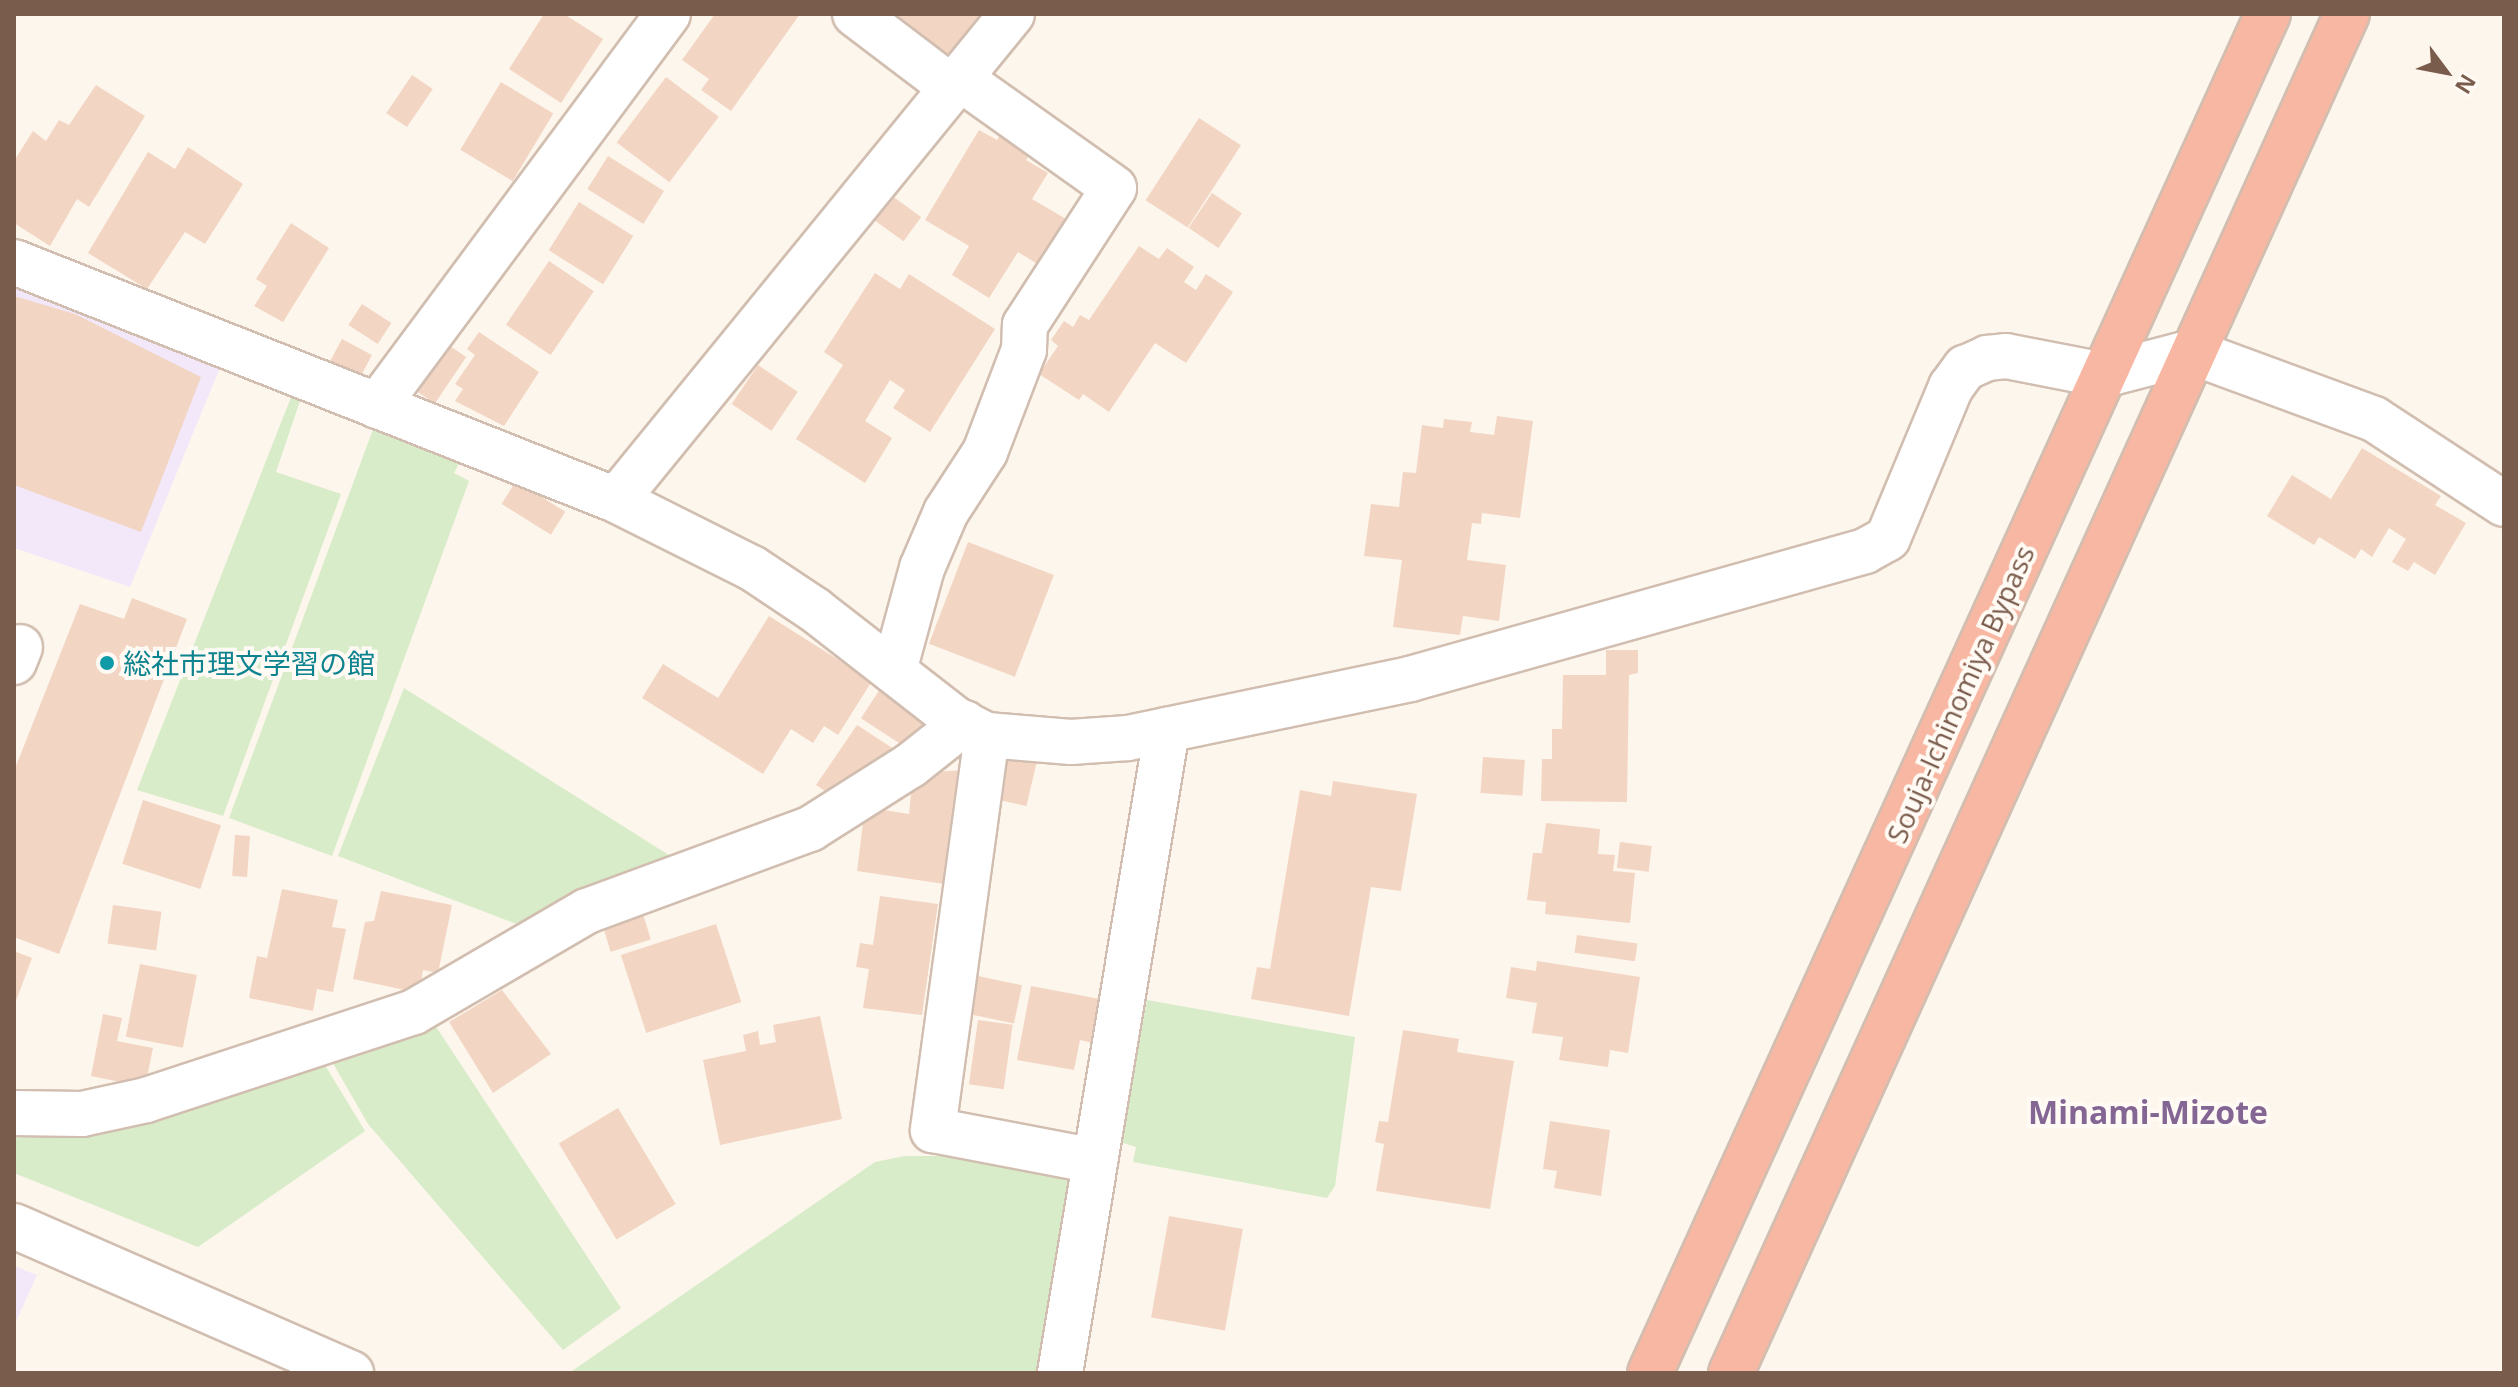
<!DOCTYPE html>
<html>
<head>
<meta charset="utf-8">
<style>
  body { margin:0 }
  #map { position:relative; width:2518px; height:1387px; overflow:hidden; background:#fdf6ec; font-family:"Open Sans","Noto Sans JP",sans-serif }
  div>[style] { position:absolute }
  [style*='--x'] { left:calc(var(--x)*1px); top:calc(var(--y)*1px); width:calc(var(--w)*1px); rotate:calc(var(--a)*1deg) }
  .education>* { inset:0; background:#f3e8fa }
  .green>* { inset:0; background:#d8ecc9 }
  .building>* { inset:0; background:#f3d5c3; transform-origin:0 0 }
  .roads { filter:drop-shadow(2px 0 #d1beb0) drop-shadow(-2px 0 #d1beb0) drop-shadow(0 2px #d1beb0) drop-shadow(0 -2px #d1beb0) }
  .minor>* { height:44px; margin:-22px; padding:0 22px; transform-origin:22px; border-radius:22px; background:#fff }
  .highway>* { height:44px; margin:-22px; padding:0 22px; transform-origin:22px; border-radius:22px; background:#f7b7a3 }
  .dots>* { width:22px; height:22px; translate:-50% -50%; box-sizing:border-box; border:4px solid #fffaf3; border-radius:50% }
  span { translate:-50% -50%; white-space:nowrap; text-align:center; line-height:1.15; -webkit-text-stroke:8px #fffaf3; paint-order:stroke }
  .culture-label { font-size:28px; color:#0d838f }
  .left { translate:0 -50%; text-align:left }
  .street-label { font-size:28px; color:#7a5c4d }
  .quarter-label { font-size:32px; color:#846695; font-weight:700 }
  .frame { position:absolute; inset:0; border:16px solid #7a5c4d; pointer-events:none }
  .north { position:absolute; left:2406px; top:32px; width:80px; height:80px; -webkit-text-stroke:6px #fffaf3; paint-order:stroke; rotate:122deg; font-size:22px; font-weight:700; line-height:32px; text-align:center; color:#7a5c4d }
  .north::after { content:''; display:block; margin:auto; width:28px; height:36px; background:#7a5c4d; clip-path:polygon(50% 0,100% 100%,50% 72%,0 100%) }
</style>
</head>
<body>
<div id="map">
  <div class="education">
    <div style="clip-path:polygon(14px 284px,221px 365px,130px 587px,14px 548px)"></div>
    <div style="clip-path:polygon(14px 1266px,37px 1275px,14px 1326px)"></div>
  </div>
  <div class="green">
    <div style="clip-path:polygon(295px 387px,304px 389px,276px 472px,341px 494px,223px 816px,137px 790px)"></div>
    <div style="clip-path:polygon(375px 424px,461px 460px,454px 473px,469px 481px,332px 856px,229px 818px)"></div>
    <div style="clip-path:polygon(404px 688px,691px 869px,530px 929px,338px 856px)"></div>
    <div style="clip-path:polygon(1147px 1000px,1355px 1037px,1335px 1186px,1327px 1198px,1133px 1162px,1136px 1147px,1120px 1142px)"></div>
    <div style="clip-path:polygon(429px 1016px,621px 1308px,563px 1350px,368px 1124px,327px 1053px)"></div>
    <div style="clip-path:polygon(320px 1057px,365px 1131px,198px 1247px,14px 1173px,14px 1123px)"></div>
    <div style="clip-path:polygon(905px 1156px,957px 1156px,1076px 1180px,1038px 1373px,569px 1373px,875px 1162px)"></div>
  </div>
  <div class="building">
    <div style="clip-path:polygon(544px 14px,564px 14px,603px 39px,561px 103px,509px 69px)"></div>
    <div style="clip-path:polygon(715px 14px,800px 14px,731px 111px,701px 90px,709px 79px,682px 60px)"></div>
    <div style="clip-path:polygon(882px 14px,984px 14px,941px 64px)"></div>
    <div style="left:412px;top:75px;width:25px;height:46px;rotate:34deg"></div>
    <div style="left:666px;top:77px;width:66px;height:82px;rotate:37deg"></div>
    <div style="left:501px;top:82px;width:61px;height:79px;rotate:31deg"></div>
    <div style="clip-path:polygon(96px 85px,145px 116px,89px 207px,77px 199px,50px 246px,14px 223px,14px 161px,33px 131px,46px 141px,59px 120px,69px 125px)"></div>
    <div style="left:1199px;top:118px;width:50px;height:98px;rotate:33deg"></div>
    <div style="clip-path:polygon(979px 130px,997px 140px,1001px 133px,1031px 152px,1026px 160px,1048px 173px,1032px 199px,1066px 219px,1039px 265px,1018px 252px,989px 298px,952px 275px,969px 246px,925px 220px)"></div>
    <div style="clip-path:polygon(188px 147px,243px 184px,205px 244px,185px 232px,147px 289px,88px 253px,148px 152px,175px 169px)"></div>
    <div style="left:608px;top:156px;width:66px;height:39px;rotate:32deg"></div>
    <div style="left:888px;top:193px;width:41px;height:30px;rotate:36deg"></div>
    <div style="left:1212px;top:193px;width:36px;height:42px;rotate:34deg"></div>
    <div style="left:579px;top:202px;width:64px;height:57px;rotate:32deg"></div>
    <div style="clip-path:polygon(291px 223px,329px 248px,283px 322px,254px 306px,267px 286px,256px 279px)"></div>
    <div style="clip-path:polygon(1139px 246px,1159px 259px,1167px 248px,1194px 267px,1184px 282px,1196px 290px,1206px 274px,1233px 292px,1186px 363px,1155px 343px,1109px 412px,1083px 394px,1079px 400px,1039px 374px,1058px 346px,1051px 340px,1064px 321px,1073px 327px,1080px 315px,1089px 320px)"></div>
    <div style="left:549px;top:261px;width:54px;height:77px;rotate:34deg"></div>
    <div style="clip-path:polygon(875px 273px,900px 289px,909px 274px,995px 329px,930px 432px,893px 408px,905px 390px,890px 380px,865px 421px,892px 438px,865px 483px,796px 439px,843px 365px,824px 352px)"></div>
    <div style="clip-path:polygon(14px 296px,75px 314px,201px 377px,141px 532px,14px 485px)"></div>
    <div style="left:362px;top:304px;width:35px;height:25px;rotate:33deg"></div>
    <div style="clip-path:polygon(479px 332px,539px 372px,504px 426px,455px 401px,463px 389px,455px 384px,475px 355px,467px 349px)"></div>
    <div style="left:438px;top:338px;width:34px;height:56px;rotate:34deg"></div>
    <div style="left:342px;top:339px;width:34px;height:25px;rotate:28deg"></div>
    <div style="left:758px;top:365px;width:48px;height:47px;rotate:34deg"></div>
    <div style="clip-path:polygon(1497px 416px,1533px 421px,1520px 518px,1482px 513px,1481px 524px,1472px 523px,1467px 560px,1506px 565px,1499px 621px,1463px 616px,1460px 635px,1393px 627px,1402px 560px,1364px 556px,1371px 504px,1399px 507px,1403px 472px,1416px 473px,1422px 425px,1443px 428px,1444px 419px,1472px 422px,1470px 432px,1494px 435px)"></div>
    <div style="clip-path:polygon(2362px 448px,2441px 496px,2435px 505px,2466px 523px,2435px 575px,2414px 562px,2408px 571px,2392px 562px,2406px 539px,2389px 528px,2372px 557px,2361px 549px,2355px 559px,2319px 537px,2314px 545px,2267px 516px,2292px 475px,2331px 499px)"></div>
    <div style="left:516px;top:481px;width:58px;height:27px;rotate:32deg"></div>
    <div style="left:968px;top:542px;width:92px;height:109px;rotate:21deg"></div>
    <div style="clip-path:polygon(132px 598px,187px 619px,59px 954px,14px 937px,14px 771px,80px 604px,124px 619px)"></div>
    <div style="clip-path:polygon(769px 616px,872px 681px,838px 735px,824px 726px,813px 743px,791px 729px,763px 774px,642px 698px,663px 664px,718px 698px)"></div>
    <div style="clip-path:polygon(1606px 650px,1638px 650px,1638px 673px,1629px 675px,1627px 802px,1541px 801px,1542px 759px,1552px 759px,1552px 729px,1562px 729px,1563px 675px,1606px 675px)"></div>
    <div style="left:880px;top:689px;width:55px;height:35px;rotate:33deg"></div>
    <div style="clip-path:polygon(857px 725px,900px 753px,837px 799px,816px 785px)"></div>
    <div style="left:1001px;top:752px;width:37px;height:47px;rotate:13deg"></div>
    <div style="left:1483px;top:757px;width:42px;height:36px;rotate:4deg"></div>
    <div style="clip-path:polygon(967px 770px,951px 885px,857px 871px,865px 807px,909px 814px,913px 773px)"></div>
    <div style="clip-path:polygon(1333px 781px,1417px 794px,1401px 891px,1371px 887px,1349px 1016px,1251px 999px,1257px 967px,1270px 969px,1300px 790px,1331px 796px)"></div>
    <div style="left:143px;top:800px;width:82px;height:67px;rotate:18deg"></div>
    <div style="clip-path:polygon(1546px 823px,1600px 829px,1598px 854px,1615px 855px,1613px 871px,1635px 873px,1630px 923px,1545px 914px,1546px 902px,1527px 900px,1533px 853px,1542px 853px)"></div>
    <div style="left:235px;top:835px;width:15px;height:41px;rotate:4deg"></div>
    <div style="left:1620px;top:842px;width:32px;height:26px;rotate:7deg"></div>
    <div style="clip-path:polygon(282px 889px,338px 900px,332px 927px,346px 929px,333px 992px,317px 989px,313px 1011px,249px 998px,257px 956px,267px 958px)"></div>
    <div style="clip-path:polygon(381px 891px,452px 905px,438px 973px,423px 970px,419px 993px,353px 979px,365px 922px,374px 921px)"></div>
    <div style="clip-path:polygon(880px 896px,938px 904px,922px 1015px,863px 1008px,869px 969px,856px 967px,860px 943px,873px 945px)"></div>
    <div style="left:640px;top:904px;width:37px;height:42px;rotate:73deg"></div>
    <div style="left:113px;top:905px;width:49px;height:39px;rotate:8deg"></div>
    <div style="left:716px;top:924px;width:82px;height:100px;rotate:72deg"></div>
    <div style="left:1577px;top:935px;width:61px;height:18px;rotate:8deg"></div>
    <div style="clip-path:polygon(14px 951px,32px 958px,14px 1006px)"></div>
    <div style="clip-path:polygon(1537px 961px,1640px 977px,1628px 1053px,1610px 1050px,1608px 1067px,1559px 1060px,1563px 1037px,1532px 1033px,1537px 1003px,1506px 998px,1511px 967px,1536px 971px)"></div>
    <div style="left:140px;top:964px;width:58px;height:74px;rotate:11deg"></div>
    <div style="left:978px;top:976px;width:45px;height:39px;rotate:12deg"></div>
    <div style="clip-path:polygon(1031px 986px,1100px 999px,1092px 1043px,1080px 1040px,1074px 1070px,1017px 1060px)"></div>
    <div style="clip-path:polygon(502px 990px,551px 1054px,493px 1093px,449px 1022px)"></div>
    <div style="clip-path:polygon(103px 1014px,122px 1018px,117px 1041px,153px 1048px,145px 1087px,91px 1076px)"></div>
    <div style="clip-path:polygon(820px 1016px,842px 1119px,720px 1145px,703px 1060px,746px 1051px,743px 1035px,758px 1031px,760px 1045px,776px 1042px,773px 1025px)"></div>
    <div style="left:978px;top:1020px;width:35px;height:65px;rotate:8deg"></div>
    <div style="clip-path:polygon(1403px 1030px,1459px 1039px,1457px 1052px,1514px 1061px,1490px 1209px,1376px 1191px,1384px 1144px,1375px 1142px,1379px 1121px,1388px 1122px)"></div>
    <div style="left:618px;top:1108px;width:112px;height:69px;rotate:59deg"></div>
    <div style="clip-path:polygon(1550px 1121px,1610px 1130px,1601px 1196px,1554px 1188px,1557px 1171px,1543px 1169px)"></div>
    <div style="left:1169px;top:1216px;width:75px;height:103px;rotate:10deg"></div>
  </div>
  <div class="roads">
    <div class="minor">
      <div style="--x:855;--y:14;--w:121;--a:37.2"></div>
      <div style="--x:14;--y:262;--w:647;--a:21.57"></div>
      <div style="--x:616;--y:500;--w:152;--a:26.6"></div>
      <div style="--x:752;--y:568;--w:76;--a:33.7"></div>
      <div style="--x:815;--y:610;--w:177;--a:37.9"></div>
      <div style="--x:955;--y:719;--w:36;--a:27"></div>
      <div style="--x:987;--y:735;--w:84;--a:4.8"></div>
      <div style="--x:1071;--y:742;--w:57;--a:-4"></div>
      <div style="--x:1128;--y:738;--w:288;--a:-11.8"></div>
      <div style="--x:1410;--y:679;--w:473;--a:-15.7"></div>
      <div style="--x:1865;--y:551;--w:26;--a:-29"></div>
      <div style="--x:1888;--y:538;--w:164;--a:-67.4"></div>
      <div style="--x:1951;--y:387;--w:24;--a:-54"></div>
      <div style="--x:1965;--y:368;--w:24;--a:-24"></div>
      <div style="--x:1987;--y:358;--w:19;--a:-6"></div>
      <div style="--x:2006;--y:356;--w:100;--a:11"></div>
      <div style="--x:2104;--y:375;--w:91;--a:-14.6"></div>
      <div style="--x:2192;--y:352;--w:194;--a:20.2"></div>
      <div style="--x:2374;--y:419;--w:155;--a:33.2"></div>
      <div style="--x:377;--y:406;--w:488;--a:-53.4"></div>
      <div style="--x:616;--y:500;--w:627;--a:-50.83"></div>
      <div style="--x:14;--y:662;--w:16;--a:-68"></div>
      <div style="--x:894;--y:671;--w:107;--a:-74.8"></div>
      <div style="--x:922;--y:568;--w:61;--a:-66.8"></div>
      <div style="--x:946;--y:512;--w:72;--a:-57"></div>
      <div style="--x:985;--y:452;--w:109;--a:-69.1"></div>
      <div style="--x:1024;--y:350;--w:25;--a:-88"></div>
      <div style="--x:1025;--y:325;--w:163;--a:-57"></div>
      <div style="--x:1114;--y:188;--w:190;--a:-144.6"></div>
      <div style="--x:987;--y:735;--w:399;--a:97.8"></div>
      <div style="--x:933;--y:1130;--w:165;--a:10.8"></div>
      <div style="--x:14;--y:1113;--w:68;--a:0.8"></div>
      <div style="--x:82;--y:1114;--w:66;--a:-12.3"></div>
      <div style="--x:146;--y:1100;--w:282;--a:-18.2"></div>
      <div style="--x:414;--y:1012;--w:200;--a:-30.3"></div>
      <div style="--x:587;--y:911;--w:238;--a:-20.2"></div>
      <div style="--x:810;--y:829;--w:120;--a:-32.4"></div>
      <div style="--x:911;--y:765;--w:68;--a:-38.4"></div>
      <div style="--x:14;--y:1226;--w:368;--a:23.6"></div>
      <div style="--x:1060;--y:1373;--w:652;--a:-80.55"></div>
    </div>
    <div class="highway">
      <div style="--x:1650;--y:1373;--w:1493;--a:-65.55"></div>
      <div style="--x:1731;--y:1373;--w:1492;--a:-65.62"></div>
    </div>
  </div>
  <div class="dots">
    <div style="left:107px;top:663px;background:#0f9aa8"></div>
  </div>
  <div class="culture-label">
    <span class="left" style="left:123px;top:663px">総社市理文学習の館</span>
  </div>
  <div class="street-label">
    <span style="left:1960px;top:694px;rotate:-66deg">Souja-Ichinomiya Bypass</span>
  </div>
  <div class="quarter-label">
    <span style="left:2148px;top:1112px">Minami-Mizote</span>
  </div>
  <div class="frame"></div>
  <div class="north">N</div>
</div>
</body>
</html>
